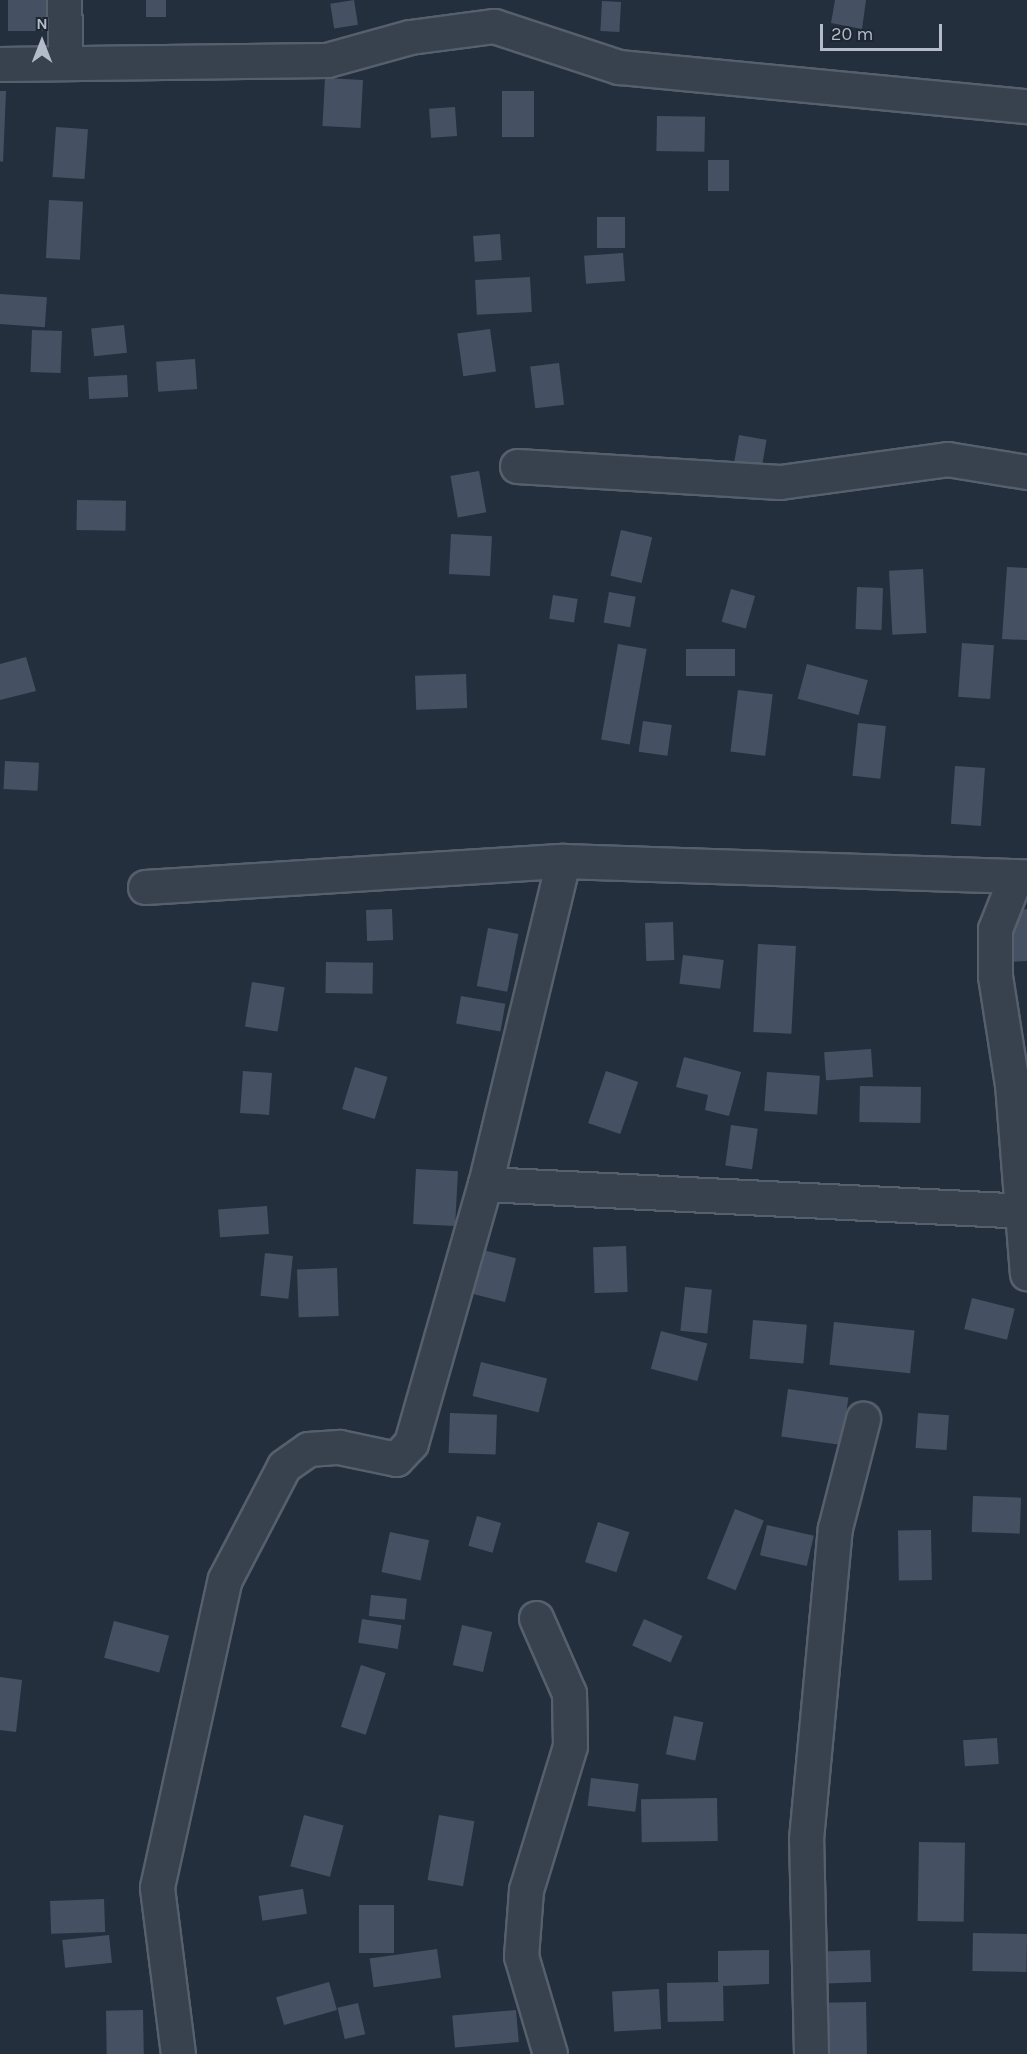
<!DOCTYPE html>
<html>
<head>
<meta charset="utf-8">
<style>
  body { margin:0 }
  #map { position:relative; width:1027px; height:2054px; overflow:hidden; background:#242f3e; font-family:Karla,sans-serif }
  div>[style] { position:absolute }
  [style*='--x'] { left:calc(var(--x)*1px); top:calc(var(--y)*1px); width:calc(var(--w)*1px); rotate:calc(var(--a)*1deg) }
  .building>* { inset:0; background:#455162; transform-origin:0 0 }
  .roads { filter:drop-shadow(2px 0 #565f6c) drop-shadow(-2px 0 #565f6c) drop-shadow(0 2px #565f6c) drop-shadow(0 -2px #565f6c) }
  .minor>* { height:33px; margin:-16.5px; padding:0 16.5px; transform-origin:16.5px; border-radius:16.5px; background:#38414e }
  span { translate:-50% -50%; white-space:nowrap; text-align:center; line-height:1.15; -webkit-text-stroke:4.5px #1d2633; paint-order:stroke }
  .north { position:absolute; left:12px; top:12px; width:60px; height:60px; -webkit-text-stroke:4px #1d2633; paint-order:stroke; rotate:0deg; font-size:16px; font-weight:700; line-height:24px; text-align:center; color:#b4bcc9 }
  .north::after { content:''; display:block; margin:auto; width:21px; height:27px; background:#b4bcc9; clip-path:polygon(50% 0,100% 100%,50% 72%,0 100%) }
  .scale { position:absolute; left:820px; top:24px; width:122px; height:27px; box-sizing:border-box; border:3px solid #b4bcc9; border-top:0; padding-left:8px; font-size:18px; line-height:21px; white-space:nowrap; color:#b4bcc9; -webkit-text-stroke:4px #1d2633; paint-order:stroke }
</style>
</head>
<body>
<div id="map">
  <div class="building">
    <div style="left:8px;top:0;width:39px;height:31px"></div>
    <div style="left:146px;top:0;width:20px;height:17px"></div>
    <div style="left:354px;top:0;width:25px;height:24px;rotate:81deg"></div>
    <div style="clip-path:polygon(835px 0,866px 0,862px 29px,831px 23px)"></div>
    <div style="left:602px;top:1px;width:19px;height:30px;rotate:3deg"></div>
    <div style="left:325px;top:78px;width:38px;height:48px;rotate:3deg"></div>
    <div style="clip-path:polygon(0 91px,6px 91px,3px 162px,0 161px)"></div>
    <div style="left:502px;top:91px;width:32px;height:46px"></div>
    <div style="left:455px;top:107px;width:29px;height:26px;rotate:86deg"></div>
    <div style="left:657px;top:116px;width:48px;height:35px;rotate:1deg"></div>
    <div style="left:56px;top:127px;width:32px;height:50px;rotate:4deg"></div>
    <div style="left:708px;top:160px;width:21px;height:31px"></div>
    <div style="left:49px;top:200px;width:34px;height:58px;rotate:3deg"></div>
    <div style="left:625px;top:217px;width:31px;height:28px;rotate:90deg"></div>
    <div style="left:500px;top:234px;width:26px;height:27px;rotate:86deg"></div>
    <div style="left:623px;top:253px;width:28px;height:39px;rotate:86deg"></div>
    <div style="left:530px;top:277px;width:35px;height:55px;rotate:87deg"></div>
    <div style="left:0;top:294px;width:47px;height:30px;rotate:4deg"></div>
    <div style="left:124px;top:325px;width:28px;height:33px;rotate:84deg"></div>
    <div style="left:490px;top:329px;width:43px;height:33px;rotate:82deg"></div>
    <div style="left:32px;top:330px;width:30px;height:42px;rotate:2deg"></div>
    <div style="left:195px;top:359px;width:30px;height:39px;rotate:86deg"></div>
    <div style="left:559px;top:363px;width:42px;height:29px;rotate:83deg"></div>
    <div style="left:127px;top:375px;width:22px;height:39px;rotate:87deg"></div>
    <div style="left:739px;top:435px;width:28px;height:29px;rotate:10deg"></div>
    <div style="left:479px;top:471px;width:42px;height:29px;rotate:80deg"></div>
    <div style="left:77px;top:500px;width:49px;height:30px;rotate:1deg"></div>
    <div style="left:621px;top:530px;width:32px;height:47px;rotate:13deg"></div>
    <div style="left:451px;top:534px;width:41px;height:40px;rotate:3deg"></div>
    <div style="clip-path:polygon(1007px 567px,1027px 568px,1027px 640px,1002px 639px)"></div>
    <div style="left:923px;top:569px;width:64px;height:34px;rotate:87deg"></div>
    <div style="left:857px;top:587px;width:26px;height:42px;rotate:2deg"></div>
    <div style="left:731px;top:589px;width:25px;height:34px;rotate:16deg"></div>
    <div style="left:609px;top:592px;width:27px;height:31px;rotate:10deg"></div>
    <div style="left:553px;top:595px;width:25px;height:24px;rotate:9deg"></div>
    <div style="left:962px;top:643px;width:32px;height:54px;rotate:4deg"></div>
    <div style="left:618px;top:644px;width:29px;height:97px;rotate:10deg"></div>
    <div style="left:686px;top:649px;width:49px;height:27px"></div>
    <div style="clip-path:polygon(26px 657px,36px 691px,0 700px,0 664px)"></div>
    <div style="left:807px;top:664px;width:63px;height:36px;rotate:15deg"></div>
    <div style="left:466px;top:674px;width:34px;height:51px;rotate:88deg"></div>
    <div style="left:738px;top:690px;width:35px;height:62px;rotate:7deg"></div>
    <div style="left:643px;top:721px;width:29px;height:31px;rotate:8deg"></div>
    <div style="left:858px;top:723px;width:28px;height:53px;rotate:6deg"></div>
    <div style="left:5px;top:761px;width:34px;height:28px;rotate:3deg"></div>
    <div style="left:955px;top:766px;width:30px;height:58px;rotate:4deg"></div>
    <div style="left:392px;top:909px;width:31px;height:26px;rotate:88deg"></div>
    <div style="clip-path:polygon(1027px 909px,1027px 961px,1009px 962px,1006px 911px)"></div>
    <div style="left:673px;top:922px;width:38px;height:28px;rotate:88deg"></div>
    <div style="left:488px;top:928px;width:31px;height:59px;rotate:11deg"></div>
    <div style="left:758px;top:944px;width:38px;height:88px;rotate:3deg"></div>
    <div style="left:683px;top:955px;width:41px;height:29px;rotate:7deg"></div>
    <div style="left:326px;top:962px;width:47px;height:31px;rotate:1deg"></div>
    <div style="left:252px;top:982px;width:33px;height:45px;rotate:9deg"></div>
    <div style="left:461px;top:996px;width:45px;height:28px;rotate:10deg"></div>
    <div style="left:871px;top:1049px;width:28px;height:47px;rotate:86deg"></div>
    <div style="clip-path:polygon(684px 1057px,741px 1072px,729px 1116px,705px 1110px,708px 1095px,676px 1087px)"></div>
    <div style="left:355px;top:1067px;width:34px;height:44px;rotate:17deg"></div>
    <div style="left:243px;top:1071px;width:29px;height:42px;rotate:4deg"></div>
    <div style="left:606px;top:1071px;width:34px;height:55px;rotate:19deg"></div>
    <div style="left:767px;top:1072px;width:53px;height:39px;rotate:4deg"></div>
    <div style="left:860px;top:1086px;width:61px;height:36px;rotate:1deg"></div>
    <div style="left:731px;top:1125px;width:27px;height:41px;rotate:8deg"></div>
    <div style="left:416px;top:1169px;width:42px;height:55px;rotate:3deg"></div>
    <div style="left:267px;top:1206px;width:28px;height:49px;rotate:86deg"></div>
    <div style="left:626px;top:1246px;width:46px;height:33px;rotate:88deg"></div>
    <div style="left:483px;top:1250px;width:34px;height:45px;rotate:14deg"></div>
    <div style="left:265px;top:1253px;width:28px;height:43px;rotate:6deg"></div>
    <div style="left:337px;top:1268px;width:48px;height:40px;rotate:88deg"></div>
    <div style="left:685px;top:1287px;width:27px;height:44px;rotate:6deg"></div>
    <div style="left:972px;top:1298px;width:44px;height:32px;rotate:14deg"></div>
    <div style="left:753px;top:1320px;width:54px;height:39px;rotate:5deg"></div>
    <div style="left:834px;top:1322px;width:81px;height:43px;rotate:6deg"></div>
    <div style="left:661px;top:1331px;width:48px;height:39px;rotate:15deg"></div>
    <div style="left:481px;top:1362px;width:68px;height:35px;rotate:14deg"></div>
    <div style="left:788px;top:1389px;width:61px;height:48px;rotate:8deg"></div>
    <div style="left:450px;top:1413px;width:47px;height:40px;rotate:2deg"></div>
    <div style="left:918px;top:1413px;width:31px;height:35px;rotate:4deg"></div>
    <div style="left:973px;top:1496px;width:48px;height:36px;rotate:2deg"></div>
    <div style="left:735px;top:1509px;width:31px;height:75px;rotate:22deg"></div>
    <div style="left:477px;top:1516px;width:25px;height:31px;rotate:16deg"></div>
    <div style="left:598px;top:1522px;width:33px;height:42px;rotate:18deg"></div>
    <div style="left:767px;top:1525px;width:48px;height:31px;rotate:13deg"></div>
    <div style="left:931px;top:1530px;width:50px;height:33px;rotate:89deg"></div>
    <div style="left:390px;top:1532px;width:40px;height:41px;rotate:12deg"></div>
    <div style="left:371px;top:1595px;width:36px;height:21px;rotate:6deg"></div>
    <div style="left:362px;top:1619px;width:40px;height:24px;rotate:9deg"></div>
    <div style="left:644px;top:1619px;width:42px;height:29px;rotate:24deg"></div>
    <div style="left:114px;top:1621px;width:57px;height:38px;rotate:15deg"></div>
    <div style="left:462px;top:1625px;width:31px;height:41px;rotate:13deg"></div>
    <div style="left:361px;top:1665px;width:26px;height:65px;rotate:18deg"></div>
    <div style="clip-path:polygon(0 1677px,22px 1680px,16px 1732px,0 1730px)"></div>
    <div style="left:674px;top:1716px;width:30px;height:39px;rotate:12deg"></div>
    <div style="left:997px;top:1738px;width:26px;height:34px;rotate:86deg"></div>
    <div style="left:591px;top:1778px;width:48px;height:28px;rotate:7deg"></div>
    <div style="left:717px;top:1798px;width:43px;height:76px;rotate:89deg"></div>
    <div style="left:304px;top:1815px;width:41px;height:53px;rotate:15deg"></div>
    <div style="left:439px;top:1815px;width:36px;height:66px;rotate:10deg"></div>
    <div style="left:919px;top:1842px;width:46px;height:79px;rotate:1deg"></div>
    <div style="left:303px;top:1889px;width:25px;height:45px;rotate:81deg"></div>
    <div style="left:104px;top:1899px;width:33px;height:54px;rotate:88deg"></div>
    <div style="left:359px;top:1905px;width:35px;height:48px"></div>
    <div style="left:973px;top:1933px;width:54px;height:38px;rotate:1deg"></div>
    <div style="left:109px;top:1935px;width:28px;height:47px;rotate:84deg"></div>
    <div style="left:437px;top:1949px;width:29px;height:68px;rotate:82deg"></div>
    <div style="clip-path:polygon(769px 1950px,769px 1984px,724px 1986px,718px 1981px,718px 1951px)"></div>
    <div style="left:870px;top:1950px;width:32px;height:46px;rotate:88deg"></div>
    <div style="left:329px;top:1982px;width:29px;height:55px;rotate:74deg"></div>
    <div style="left:723px;top:1982px;width:39px;height:56px;rotate:89deg"></div>
    <div style="left:659px;top:1989px;width:40px;height:47px;rotate:87deg"></div>
    <div style="left:866px;top:2002px;width:52px;height:42px;rotate:89deg"></div>
    <div style="left:358px;top:2003px;width:32px;height:21px;rotate:77deg"></div>
    <div style="left:143px;top:2010px;width:44px;height:37px;rotate:89deg"></div>
    <div style="left:516px;top:2010px;width:32px;height:64px;rotate:85deg"></div>
  </div>
  <div class="roads">
    <div class="minor">
      <div style="--x:64;--y:0;--w:63;--a:88.2"></div>
      <div style="--x:0;--y:64;--w:327;--a:-0.7"></div>
      <div style="--x:327;--y:60;--w:86;--a:-15.5"></div>
      <div style="--x:410;--y:37;--w:85;--a:-7.5"></div>
      <div style="--x:494;--y:26;--w:132;--a:18.2"></div>
      <div style="--x:619;--y:67;--w:410;--a:5.5"></div>
      <div style="--x:517;--y:466;--w:263;--a:3.5"></div>
      <div style="--x:780;--y:482;--w:169;--a:-7.8"></div>
      <div style="--x:947;--y:459;--w:81;--a:9.2"></div>
      <div style="--x:1016;--y:876;--w:57;--a:111.6"></div>
      <div style="--x:995;--y:929;--w:47;--a:90"></div>
      <div style="--x:995;--y:976;--w:109;--a:81.1"></div>
      <div style="--x:1012;--y:1084;--w:190;--a:85.5"></div>
      <div style="--x:145;--y:887;--w:419;--a:-3.6"></div>
      <div style="--x:563;--y:861;--w:464;--a:1.9"></div>
      <div style="--x:485;--y:1184;--w:543;--a:2.85"></div>
      <div style="--x:536;--y:1618;--w:82;--a:66.3"></div>
      <div style="--x:569;--y:1693;--w:53;--a:88.9"></div>
      <div style="--x:570;--y:1746;--w:151;--a:107"></div>
      <div style="--x:526;--y:1890;--w:66;--a:94.3"></div>
      <div style="--x:521;--y:1956;--w:102;--a:73.5"></div>
      <div style="--x:178;--y:2054;--w:168;--a:-97.2"></div>
      <div style="--x:157;--y:1887;--w:315;--a:-77.6"></div>
      <div style="--x:225;--y:1579;--w:127;--a:-62.4"></div>
      <div style="--x:284;--y:1466;--w:29;--a:-35"></div>
      <div style="--x:308;--y:1449;--w:31;--a:-4"></div>
      <div style="--x:339;--y:1447;--w:58;--a:11.9"></div>
      <div style="--x:396;--y:1459;--w:22;--a:-47"></div>
      <div style="--x:411;--y:1443;--w:269;--a:-74.1"></div>
      <div style="--x:485;--y:1184;--w:332;--a:-76.4"></div>
      <div style="--x:811;--y:2054;--w:215;--a:-91.3"></div>
      <div style="--x:806;--y:1839;--w:312;--a:-84.7"></div>
      <div style="--x:835;--y:1528;--w:113;--a:-75.6"></div>
    </div>
  </div>
  <div class="north">N</div>
  <div class="scale">20 m</div>
</div>
</body>
</html>
